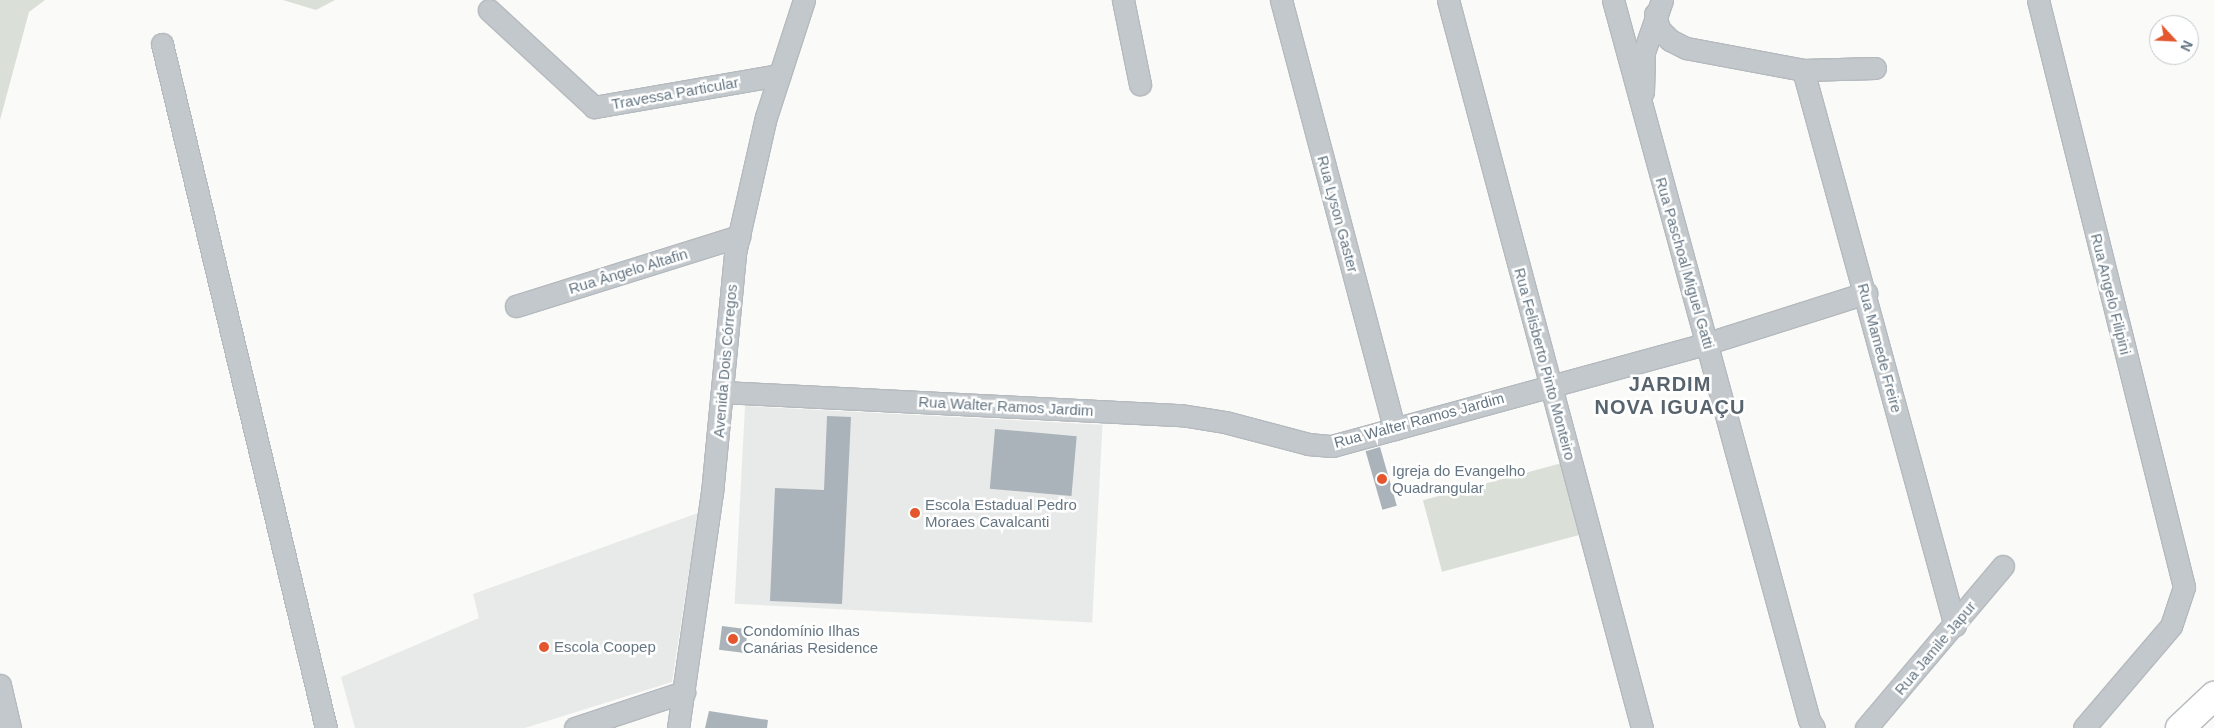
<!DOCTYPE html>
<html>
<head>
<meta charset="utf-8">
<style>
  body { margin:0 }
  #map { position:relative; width:2214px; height:728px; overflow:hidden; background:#fafaf8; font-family:Arial,sans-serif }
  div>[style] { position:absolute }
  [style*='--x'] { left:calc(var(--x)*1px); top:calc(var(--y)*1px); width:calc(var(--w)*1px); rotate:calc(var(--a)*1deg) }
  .built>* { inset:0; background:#e8e9e9; transform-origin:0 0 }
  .green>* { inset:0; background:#dadfd7; transform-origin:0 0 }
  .building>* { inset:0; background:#aab3b9; transform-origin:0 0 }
  .roads { filter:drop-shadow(1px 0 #b5babe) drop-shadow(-1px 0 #b5babe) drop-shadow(0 1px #b5babe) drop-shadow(0 -1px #b5babe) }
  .minor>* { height:21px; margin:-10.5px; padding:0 10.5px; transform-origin:10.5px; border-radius:10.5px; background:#c3c8cc }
  .major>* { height:28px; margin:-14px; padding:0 14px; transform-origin:14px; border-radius:14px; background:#fff }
  .dots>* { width:14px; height:14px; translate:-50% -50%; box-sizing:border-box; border:2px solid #fff; border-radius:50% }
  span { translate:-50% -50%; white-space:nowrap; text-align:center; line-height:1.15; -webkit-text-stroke:5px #fff; paint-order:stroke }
  .street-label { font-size:15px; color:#657683 }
  .poi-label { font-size:15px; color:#657683 }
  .left { translate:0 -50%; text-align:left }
  .district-label { font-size:20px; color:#57646e; font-weight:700; letter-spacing:1px }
  .north { position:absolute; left:2149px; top:15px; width:50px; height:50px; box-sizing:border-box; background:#fff; border:1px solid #c1c8cd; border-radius:50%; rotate:115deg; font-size:14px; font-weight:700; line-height:20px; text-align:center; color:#657683 }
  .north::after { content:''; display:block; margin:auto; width:18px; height:22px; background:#e4572e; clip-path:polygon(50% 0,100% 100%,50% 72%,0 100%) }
</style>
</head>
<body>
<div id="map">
  <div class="built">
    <div style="left:745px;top:406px;width:358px;height:198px;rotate:3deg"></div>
    <div style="clip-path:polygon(698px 513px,672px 682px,525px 728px,355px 728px,341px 677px,479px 618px,473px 594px)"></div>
  </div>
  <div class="green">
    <div style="clip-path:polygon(0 0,45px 0,29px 12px,0 120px)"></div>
    <div style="clip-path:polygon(283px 0,335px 0,316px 10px)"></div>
    <div style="left:1562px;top:463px;width:74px;height:144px;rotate:75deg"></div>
  </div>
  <div class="building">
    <div style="clip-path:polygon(827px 416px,851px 417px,842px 604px,770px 601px,775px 488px,824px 490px)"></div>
    <div style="left:995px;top:429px;width:82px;height:60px;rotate:5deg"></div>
    <div style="left:1380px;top:447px;width:61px;height:15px;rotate:74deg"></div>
    <div style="left:722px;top:626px;width:26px;height:24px;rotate:7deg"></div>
    <div style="clip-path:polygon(709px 711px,768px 720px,767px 728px,705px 728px)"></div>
  </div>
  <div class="roads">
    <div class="minor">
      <div style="--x:1123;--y:0;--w:86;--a:78.6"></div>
      <div style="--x:1281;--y:0;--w:444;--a:75.2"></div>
      <div style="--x:1448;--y:0;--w:753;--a:75.08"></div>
      <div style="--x:1613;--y:0;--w:746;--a:74.77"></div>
      <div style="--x:1809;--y:720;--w:9;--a:58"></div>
      <div style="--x:2038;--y:0;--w:605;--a:76.03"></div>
      <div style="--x:2184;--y:587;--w:41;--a:108.4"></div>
      <div style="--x:2171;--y:626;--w:134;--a:130.5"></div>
      <div style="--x:489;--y:10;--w:143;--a:42.7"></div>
      <div style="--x:594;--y:107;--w:188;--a:-9.8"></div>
      <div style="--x:1655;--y:14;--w:16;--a:75"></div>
      <div style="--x:1659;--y:29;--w:16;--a:45"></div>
      <div style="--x:1670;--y:40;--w:18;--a:27"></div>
      <div style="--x:1686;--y:48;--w:119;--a:10.6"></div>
      <div style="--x:1803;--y:70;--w:72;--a:-1.6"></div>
      <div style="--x:162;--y:44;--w:703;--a:76.52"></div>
      <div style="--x:1803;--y:70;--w:576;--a:74.71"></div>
      <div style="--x:1643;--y:92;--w:40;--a:-88.6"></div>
      <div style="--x:1644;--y:52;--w:55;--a:-70.9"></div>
      <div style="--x:516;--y:306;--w:234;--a:-17.4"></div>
      <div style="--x:722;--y:392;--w:460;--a:2.9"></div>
      <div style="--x:1181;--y:415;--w:45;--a:9"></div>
      <div style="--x:1225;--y:422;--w:86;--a:14.8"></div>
      <div style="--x:1308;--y:444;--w:24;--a:5"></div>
      <div style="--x:1332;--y:446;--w:390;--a:-15.3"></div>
      <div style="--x:1708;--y:343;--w:166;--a:-17.6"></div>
      <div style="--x:0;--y:685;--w:44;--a:76.9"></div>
      <div style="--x:575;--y:728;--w:115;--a:-18.3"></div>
      <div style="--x:678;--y:728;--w:237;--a:-81.8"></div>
      <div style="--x:712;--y:493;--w:241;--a:-84.5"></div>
      <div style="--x:735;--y:253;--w:139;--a:-77.2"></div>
      <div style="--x:766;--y:117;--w:123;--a:-72"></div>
      <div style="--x:1866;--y:728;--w:212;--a:-49.8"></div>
    </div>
    <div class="major">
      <div style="--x:2180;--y:728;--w:47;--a:-43.3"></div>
    </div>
  </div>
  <div class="dots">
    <div style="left:1382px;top:479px;background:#e4572e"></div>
    <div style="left:915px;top:513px;background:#e4572e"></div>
    <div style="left:733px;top:639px;background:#e4572e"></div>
    <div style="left:544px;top:647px;background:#e4572e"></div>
  </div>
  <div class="street-label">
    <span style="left:675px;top:93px;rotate:-10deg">Travessa Particular</span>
    <span style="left:1338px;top:214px;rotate:75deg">Rua Lyson Gaster</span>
    <span style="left:1685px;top:263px;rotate:74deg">Rua Paschoal Miguel Gatti</span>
    <span style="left:628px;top:271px;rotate:-17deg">Rua Ângelo Altafin</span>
    <span style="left:2111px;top:294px;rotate:76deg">Rua Angelo Filipini</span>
    <span style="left:1880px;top:348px;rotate:75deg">Rua Mamede Freire</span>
    <span style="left:725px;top:361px;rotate:-85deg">Avenida Dois Córregos</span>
    <span style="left:1545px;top:364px;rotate:75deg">Rua Felisberto Pinto Monteiro</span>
    <span style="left:1006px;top:406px;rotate:3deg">Rua Walter Ramos Jardim</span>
    <span style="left:1419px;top:420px;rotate:-15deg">Rua Walter Ramos Jardim</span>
    <span style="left:1935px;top:648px;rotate:-50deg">Rua Jamile Japur</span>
  </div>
  <div class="poi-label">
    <span class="left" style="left:1392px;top:479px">Igreja do Evangelho<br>Quadrangular</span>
    <span class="left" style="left:925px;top:513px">Escola Estadual Pedro<br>Moraes Cavalcanti</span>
    <span class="left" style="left:743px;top:639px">Condomínio Ilhas<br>Canárias Residence</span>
    <span class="left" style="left:554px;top:647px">Escola Coopep</span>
  </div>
  <div class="district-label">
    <span style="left:1670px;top:396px">JARDIM<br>NOVA IGUAÇU</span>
  </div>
  <div class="north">N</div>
</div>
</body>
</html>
